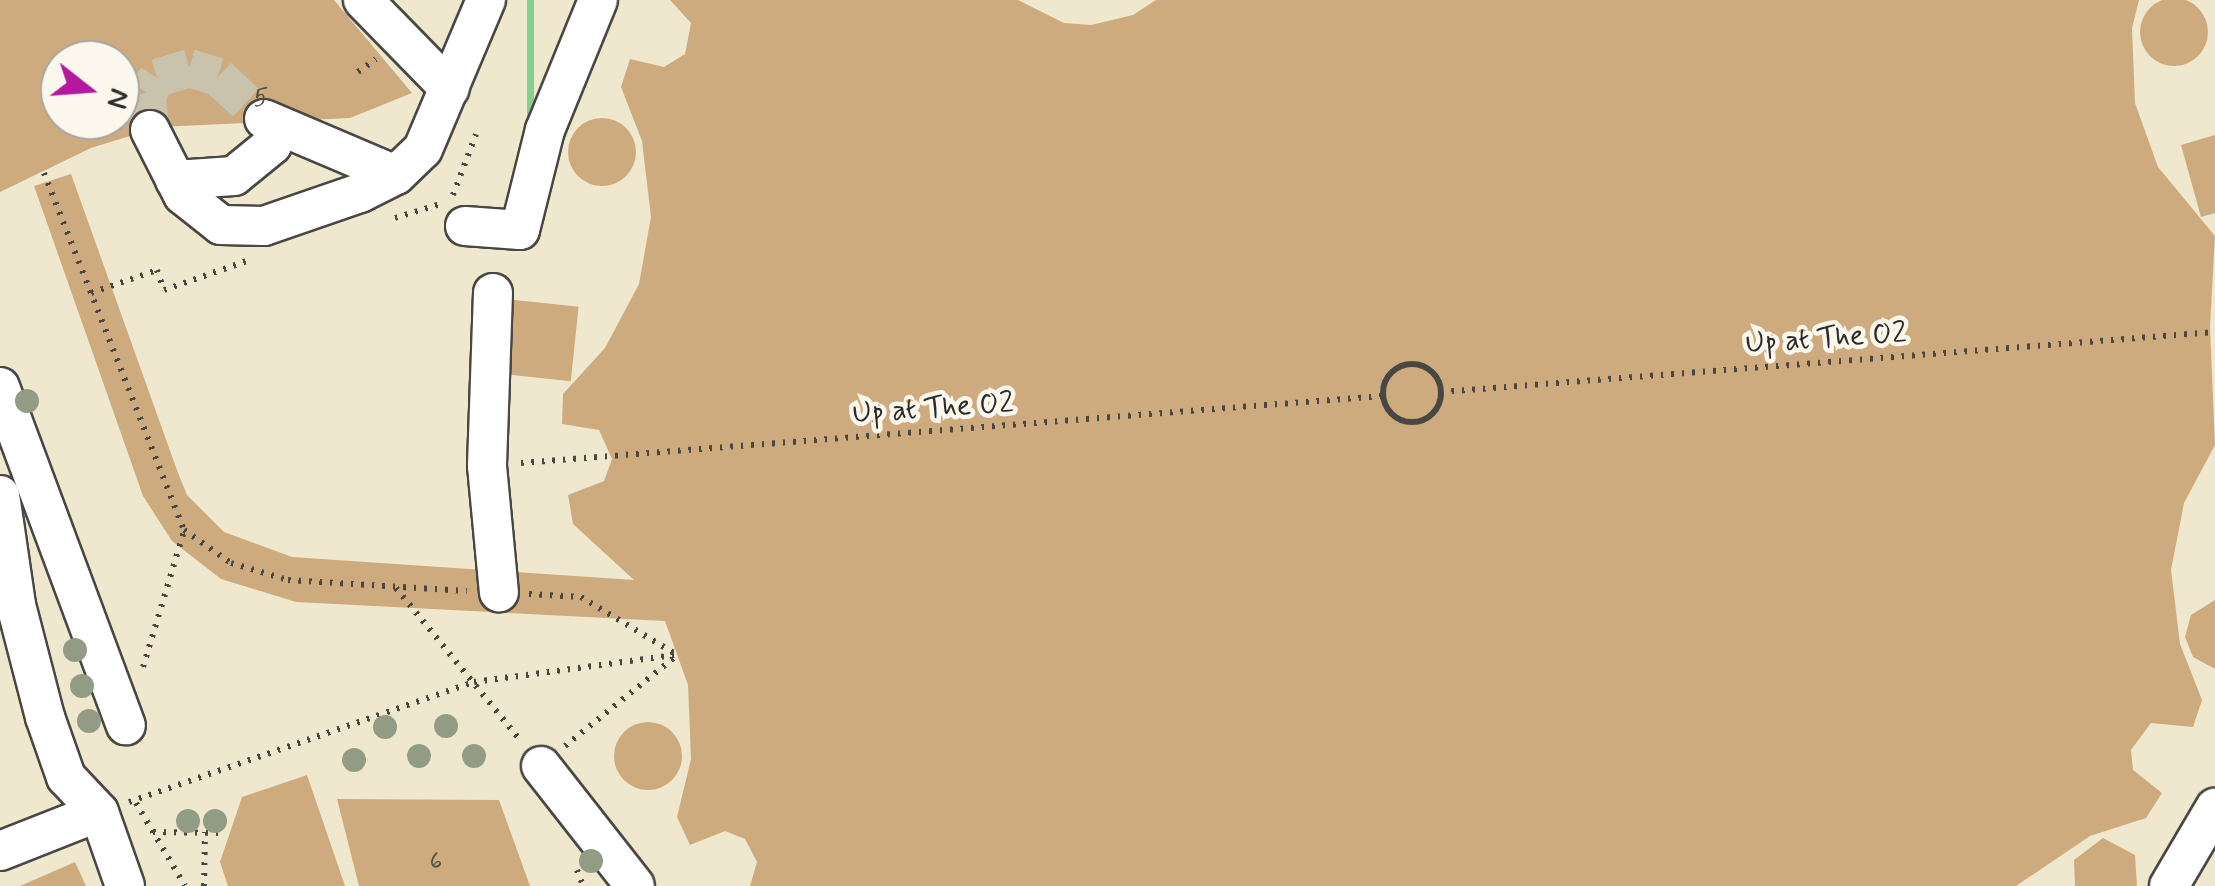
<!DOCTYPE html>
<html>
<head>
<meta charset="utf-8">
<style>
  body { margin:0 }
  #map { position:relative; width:2215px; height:886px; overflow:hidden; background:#f0e8ce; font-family:Mynerve,sans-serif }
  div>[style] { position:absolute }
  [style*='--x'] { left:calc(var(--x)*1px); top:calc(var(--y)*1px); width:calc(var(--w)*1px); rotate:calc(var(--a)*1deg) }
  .green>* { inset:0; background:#83d190; transform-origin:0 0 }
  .building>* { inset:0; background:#cdab7f; transform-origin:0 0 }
  .round { border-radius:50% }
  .minor-tunnel>* { height:38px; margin-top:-19px; transform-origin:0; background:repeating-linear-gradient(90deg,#c9c2ad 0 38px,transparent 0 57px) }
  .path>* { height:6px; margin-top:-3px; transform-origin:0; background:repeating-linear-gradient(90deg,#494743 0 2.5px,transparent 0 10.5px) }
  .path>.ring { margin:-3px; padding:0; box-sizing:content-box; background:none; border:6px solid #494743; border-radius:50% }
  .roads { filter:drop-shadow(2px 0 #494743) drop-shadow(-2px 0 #494743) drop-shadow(0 2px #494743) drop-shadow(0 -2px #494743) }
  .minor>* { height:38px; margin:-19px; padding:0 19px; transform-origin:19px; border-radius:19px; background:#fff }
  .path-bridge>* { height:6px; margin-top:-3px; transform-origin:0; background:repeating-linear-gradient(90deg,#494743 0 2.5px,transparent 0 10.5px) }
  .trees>* { width:24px; height:24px; margin:-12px; border-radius:50%; background:#929c85 }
  span { translate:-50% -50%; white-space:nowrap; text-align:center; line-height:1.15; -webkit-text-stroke:9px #fbf7ec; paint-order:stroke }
  .number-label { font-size:25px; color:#544b40 }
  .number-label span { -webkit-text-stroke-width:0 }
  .street-label { font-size:30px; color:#2b2b2b }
  .north { position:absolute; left:40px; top:40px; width:100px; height:100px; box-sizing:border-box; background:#fbf7ec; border:2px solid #a8a59f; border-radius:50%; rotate:107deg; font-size:28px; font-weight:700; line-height:40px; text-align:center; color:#2b2b2b }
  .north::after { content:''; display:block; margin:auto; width:35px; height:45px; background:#b5179e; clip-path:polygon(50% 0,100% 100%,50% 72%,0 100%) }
</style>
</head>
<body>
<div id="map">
  <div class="green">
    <div style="left:527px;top:0;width:7px;height:188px"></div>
  </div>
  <div class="building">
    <div class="round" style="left:2140px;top:-2px;width:68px;height:68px"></div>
    <div style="clip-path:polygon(evenodd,0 0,334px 0,412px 93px,350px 118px,159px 127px,91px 148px,0 192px,0 0,60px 60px,120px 60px,120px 120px,60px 120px,60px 60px)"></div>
    <div style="clip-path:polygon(670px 0,1018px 0,1064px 23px,1091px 25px,1133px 15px,1156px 0,2139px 0,2132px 28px,2135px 103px,2158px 167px,2215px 236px,2210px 327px,2215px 445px,2184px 503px,2171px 570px,2180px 644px,2202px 700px,2193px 727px,2151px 723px,2131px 750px,2133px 770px,2162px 793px,2146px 818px,2090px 836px,2016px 886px,750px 886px,757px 862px,745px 839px,725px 831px,690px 845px,677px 817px,691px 759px,688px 685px,665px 621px,296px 602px,221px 579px,172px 541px,143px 496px,34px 186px,71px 174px,178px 473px,187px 495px,224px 532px,292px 557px,634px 580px,573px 524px,568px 495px,604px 481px,612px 459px,599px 430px,562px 424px,563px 394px,605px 348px,639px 284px,651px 217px,642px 141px,621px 87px,630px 59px,664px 67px,685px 54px,691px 23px)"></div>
    <div class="round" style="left:568px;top:118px;width:68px;height:68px"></div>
    <div style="clip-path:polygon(2215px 135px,2215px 213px,2201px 217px,2181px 145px)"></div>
    <div style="left:506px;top:299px;width:73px;height:75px;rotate:6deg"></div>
    <div style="clip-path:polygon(2215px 600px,2215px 669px,2193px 657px,2185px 637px,2191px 615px)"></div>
    <div class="round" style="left:614px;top:722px;width:68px;height:68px"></div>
    <div style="clip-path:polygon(307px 775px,345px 886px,228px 886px,220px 862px,242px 797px)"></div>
    <div style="clip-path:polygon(337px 799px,499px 800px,530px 886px,359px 886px)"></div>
    <div style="clip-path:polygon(2103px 838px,2135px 855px,2137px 886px,2075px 886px,2074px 860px)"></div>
    <div style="clip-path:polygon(75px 862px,86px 886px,20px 886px)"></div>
  </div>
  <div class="minor-tunnel">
    <div style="--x:150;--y:130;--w:37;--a:-95"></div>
    <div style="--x:147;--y:93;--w:18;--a:-56"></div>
    <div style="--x:157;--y:78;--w:34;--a:-17"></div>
    <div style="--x:189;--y:68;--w:30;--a:17"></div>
    <div style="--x:218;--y:77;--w:62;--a:42.4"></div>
  </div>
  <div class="path">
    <div style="--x:358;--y:72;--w:22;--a:-36"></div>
    <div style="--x:44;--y:173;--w:383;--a:68.6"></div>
    <div style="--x:184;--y:530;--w:57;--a:35.1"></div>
    <div style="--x:231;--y:563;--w:59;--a:16.6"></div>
    <div style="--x:288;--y:580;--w:179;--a:3.5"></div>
    <div style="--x:453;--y:195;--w:65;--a:-69.3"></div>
    <div style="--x:395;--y:218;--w:47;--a:-17.3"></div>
    <div style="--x:91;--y:293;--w:70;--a:-19.2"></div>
    <div style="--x:157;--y:270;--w:21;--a:71"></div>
    <div style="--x:164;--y:290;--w:88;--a:-19.3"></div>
    <div class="ring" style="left:1383px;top:364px;width:52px;height:52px"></div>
    <div style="--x:1441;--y:392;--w:776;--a:-4.43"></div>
    <div style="--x:521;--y:463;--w:864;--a:-4.45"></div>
    <div style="--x:396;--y:588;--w:198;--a:50.8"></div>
    <div style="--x:529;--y:594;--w:52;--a:3.3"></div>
    <div style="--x:581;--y:597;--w:112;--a:31.1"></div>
    <div style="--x:143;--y:667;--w:142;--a:-73.2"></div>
    <div style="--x:565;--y:746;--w:143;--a:-39"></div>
    <div style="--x:129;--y:802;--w:365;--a:-19.2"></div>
    <div style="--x:474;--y:682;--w:202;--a:-7.7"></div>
    <div style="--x:136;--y:803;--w:96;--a:59.4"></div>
    <div style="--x:577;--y:870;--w:17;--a:69"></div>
    <div style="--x:204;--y:886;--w:54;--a:-88.9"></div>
  </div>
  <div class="roads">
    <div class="minor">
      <div style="--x:363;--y:0;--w:124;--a:45.7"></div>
      <div style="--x:264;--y:119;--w:143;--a:23"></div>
      <div style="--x:150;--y:130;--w:73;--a:63.1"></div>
      <div style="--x:183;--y:195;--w:48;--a:38.3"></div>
      <div style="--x:221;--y:225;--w:43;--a:1.3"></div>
      <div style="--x:264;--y:226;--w:102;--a:-19"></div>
      <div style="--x:360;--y:193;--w:40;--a:-26.6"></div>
      <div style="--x:396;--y:175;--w:37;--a:-44"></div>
      <div style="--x:423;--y:149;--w:162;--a:-67.1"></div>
      <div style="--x:175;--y:180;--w:59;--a:-3.9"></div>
      <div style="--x:234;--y:176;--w:49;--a:-39.2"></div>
      <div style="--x:272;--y:145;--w:19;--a:-78"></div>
      <div style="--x:465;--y:226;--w:55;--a:4.2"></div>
      <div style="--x:520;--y:230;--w:103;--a:-76"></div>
      <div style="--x:545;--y:130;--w:140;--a:-67.8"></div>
      <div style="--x:493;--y:293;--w:173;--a:92"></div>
      <div style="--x:487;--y:466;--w:127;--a:84.6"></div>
      <div style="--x:0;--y:387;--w:361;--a:69.6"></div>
      <div style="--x:0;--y:495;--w:111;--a:81.7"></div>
      <div style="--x:16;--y:605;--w:116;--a:75.5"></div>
      <div style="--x:45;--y:717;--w:64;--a:70.7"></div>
      <div style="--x:66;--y:777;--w:48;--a:46.7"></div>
      <div style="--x:99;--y:812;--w:78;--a:70.6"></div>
      <div style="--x:541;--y:766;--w:152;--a:51.9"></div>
      <div style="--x:0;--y:851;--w:106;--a:-21.5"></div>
      <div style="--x:2169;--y:886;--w:91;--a:-59.5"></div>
    </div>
  </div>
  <div class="path-bridge">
    <div style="--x:153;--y:832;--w:70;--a:0.8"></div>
  </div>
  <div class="trees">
    <div style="left:27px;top:401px"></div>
    <div style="left:75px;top:650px"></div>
    <div style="left:82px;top:686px"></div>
    <div style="left:89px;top:721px"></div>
    <div style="left:446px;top:726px"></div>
    <div style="left:385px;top:727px"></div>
    <div style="left:419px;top:756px"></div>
    <div style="left:474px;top:756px"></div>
    <div style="left:354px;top:760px"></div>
    <div style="left:188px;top:821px"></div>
    <div style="left:215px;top:821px"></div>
    <div style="left:591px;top:861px"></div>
  </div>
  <div class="number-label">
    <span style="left:261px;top:99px">5</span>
    <span style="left:436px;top:862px">6</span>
  </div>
  <div class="street-label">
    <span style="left:1826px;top:339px;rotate:-4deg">Up at The O2</span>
    <span style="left:933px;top:409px;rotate:-4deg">Up at The O2</span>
  </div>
  <div class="north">N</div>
</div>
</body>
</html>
